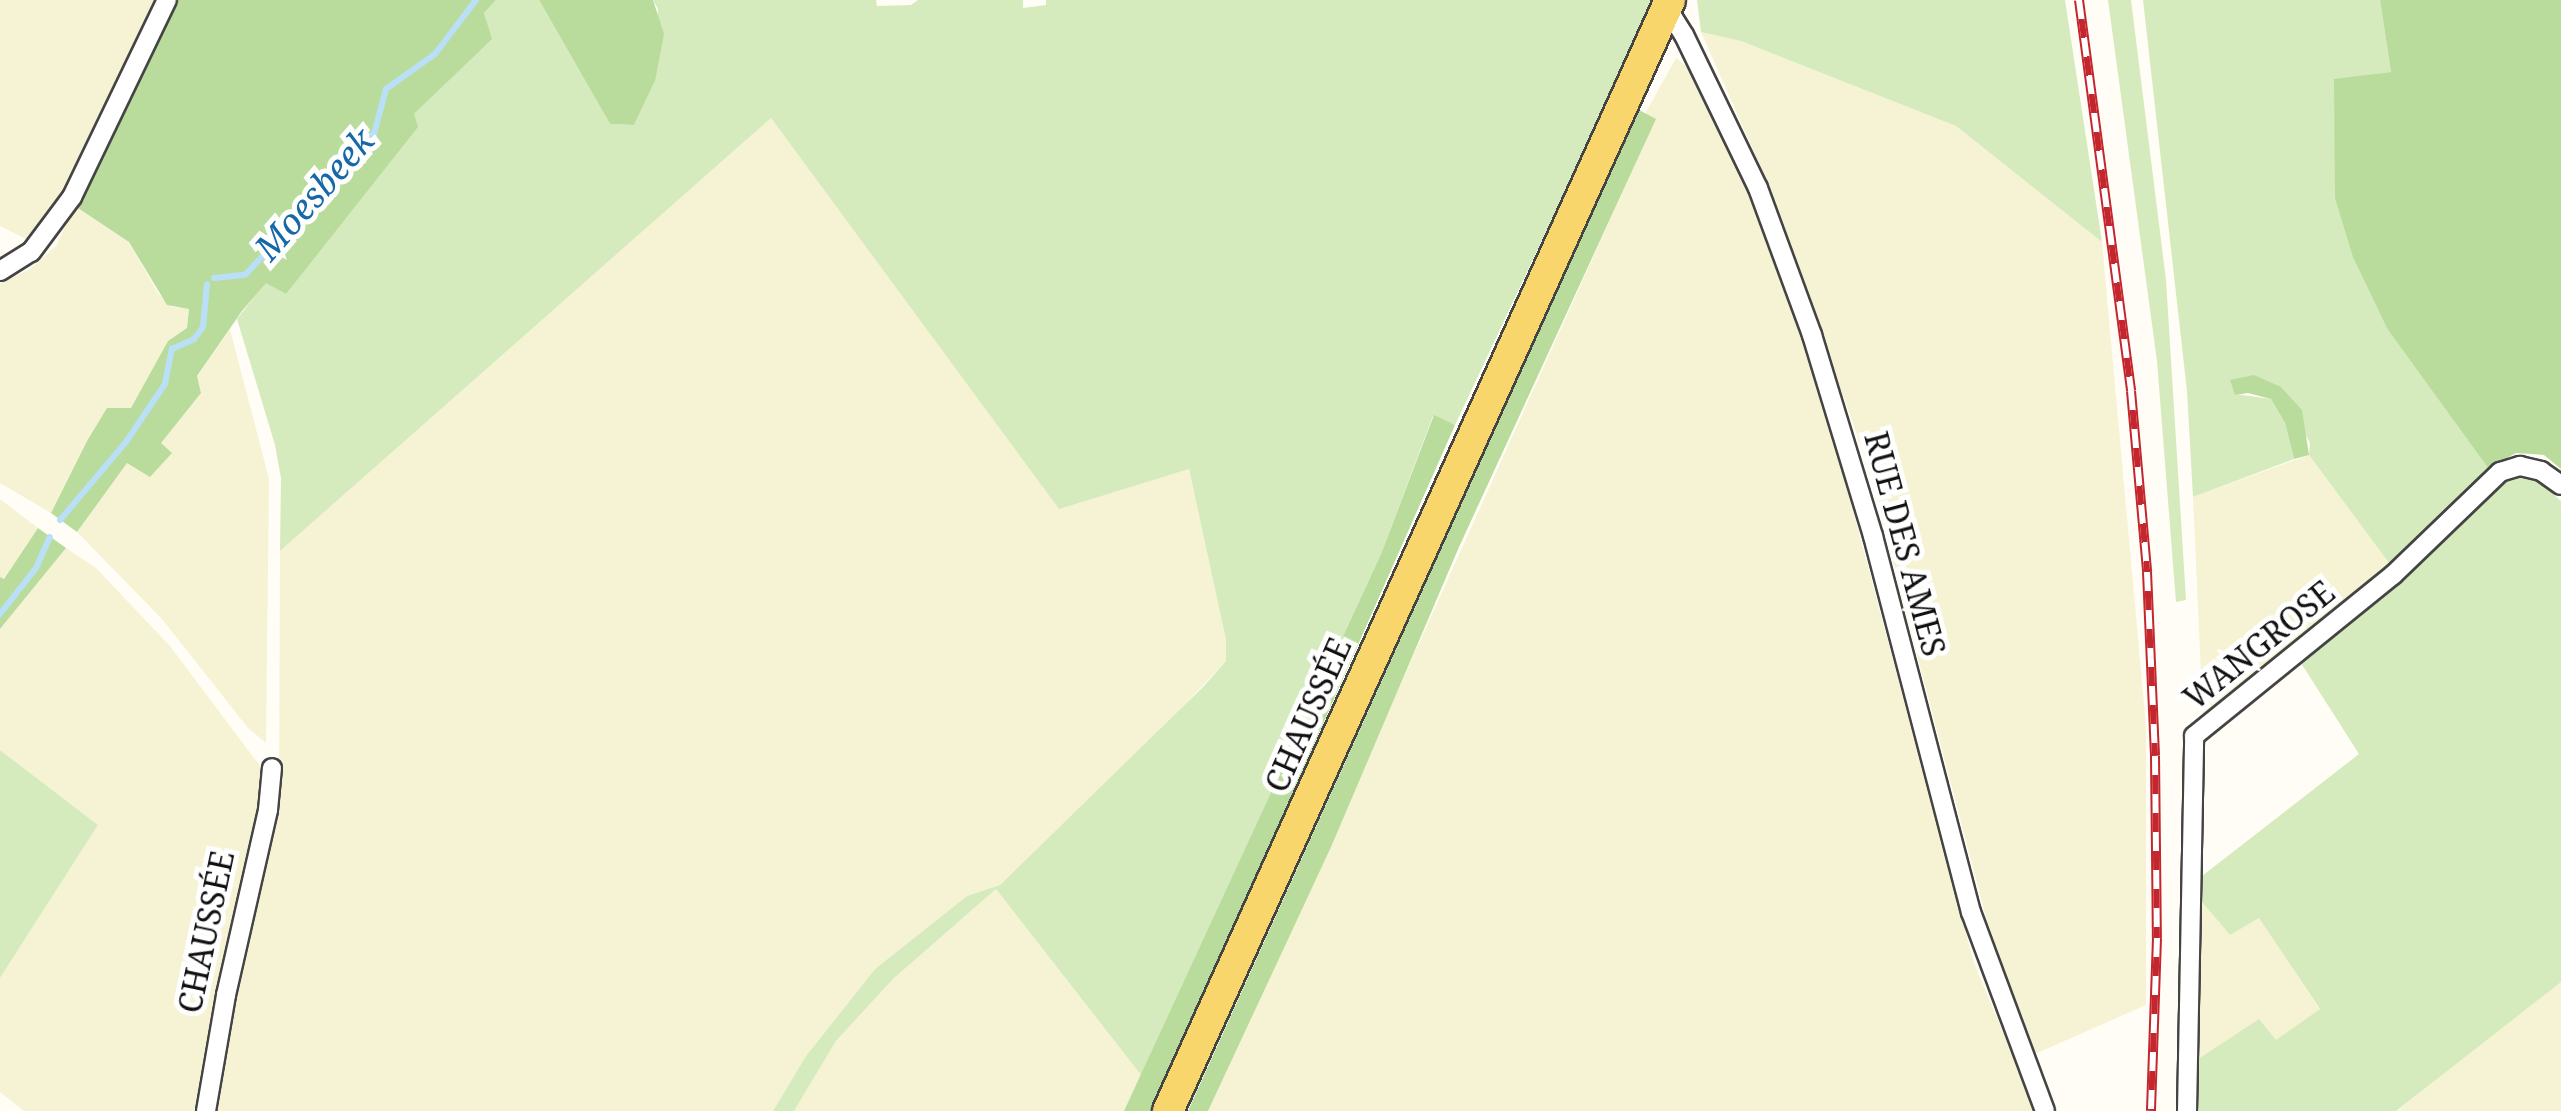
<!DOCTYPE html>
<html>
<head>
<meta charset="utf-8">
<style>
  body { margin:0 }
  #map { position:relative; width:2561px; height:1111px; overflow:hidden; background:#fffdf5; font-family:"Noto Serif",serif }
  div>[style] { position:absolute }
  [style*='--x'] { left:calc(var(--x)*1px); top:calc(var(--y)*1px); width:calc(var(--w)*1px); rotate:calc(var(--a)*1deg) }
  .farmland>* { inset:0; background:#f6f3d4 }
  .green>* { inset:0; background:#d5ebbd }
  .forest>* { inset:0; background:#b9dc9c }
  .stream>* { height:6px; margin:-3px; padding:0 3px; transform-origin:3px; border-radius:3px; background:#b9e0f7 }
  .roads { filter:drop-shadow(2px 0 #444) drop-shadow(-2px 0 #444) drop-shadow(0 2px #444) drop-shadow(0 -2px #444) }
  .street>* { height:18px; margin:-9px; padding:0 9px; transform-origin:9px; border-radius:9px; background:#fff }
  .primary>* { height:30px; margin:-15px; padding:0 15px; transform-origin:15px; border-radius:15px; background:#f9d66b }
  .rail>* { height:10px; margin-top:-5px; transform-origin:0; background:repeating-linear-gradient(90deg,#fff 0 19px,#c4262e 0 38px); box-sizing:border-box; border-block:2px solid #c4262e }
  span { translate:-50% -50%; white-space:nowrap; text-align:center; line-height:1.15; -webkit-text-stroke:10px #fff; paint-order:stroke }
  .street-label { font-size:32px; color:#111 }
  .water-label { font-size:35px; color:#1768a6; font-style:italic }
</style>
</head>
<body>
<div id="map">
  <div class="farmland">
    <div style="clip-path:polygon(0 0,158px 0,68px 194px,28px 240px,0 226px)"></div>
    <div style="clip-path:polygon(1701px 32px,1741px 41px,1956px 126px,2102px 242px,2146px 726px,2146px 1005px,2035px 1054px,1987px 921px,1865px 457px,1766px 179px)"></div>
    <div style="clip-path:polygon(1676px 58px,1687px 67px,1738px 166px,1791px 305px,1828px 417px,1974px 963px,2036px 1111px,1208px 1111px,1655px 120px,1645px 114px)"></div>
    <div style="clip-path:polygon(771px 118px,1059px 508px,1189px 469px,1226px 640px,1226px 661px,1133px 759px,1000px 885px,967px 896px,875px 969px,806px 1056px,773px 1111px,214px 1111px,242px 950px,279px 803px,280px 551px)"></div>
    <div style="clip-path:polygon(75px 206px,129px 242px,158px 293px,172px 307px,189px 308px,187px 328px,168px 341px,131px 409px,87px 441px,51px 513px,0 483px,0 283px,30px 269px,56px 246px)"></div>
    <div style="clip-path:polygon(230px 329px,269px 479px,266px 743px,248px 728px,162px 619px,77px 532px,127px 462px,171px 453px,160px 443px,201px 393px,197px 377px)"></div>
    <div style="clip-path:polygon(2309px 455px,2392px 567px,2203px 718px,2193px 497px)"></div>
    <div style="clip-path:polygon(0 499px,38px 528px,3px 580px,0 577px)"></div>
    <div style="clip-path:polygon(66px 548px,96px 568px,170px 646px,263px 770px,262px 808px,200px 1111px,24px 1111px,0 1092px,0 978px,98px 825px,0 750px,0 629px)"></div>
    <div style="clip-path:polygon(996px 889px,1141px 1075px,1124px 1111px,794px 1111px,836px 1041px,893px 979px)"></div>
    <div style="clip-path:polygon(2202px 902px,2230px 935px,2259px 917px,2320px 1010px,2276px 1041px,2258px 1020px,2198px 1059px)"></div>
    <div style="clip-path:polygon(2561px 982px,2561px 1111px,2397px 1111px,2526px 1006px)"></div>
  </div>
  <div class="green">
    <div style="clip-path:polygon(496px 0,539px 0,610px 124px,634px 125px,655px 81px,658px 9px,653px 0,876px 0,877px 6px,911px 5px,918px 0,1023px 0,1023px 8px,1046px 5px,1046px 0,1655px 0,1455px 425px,1433px 416px,1381px 554px,1141px 1075px,996px 889px,893px 979px,836px 1041px,794px 1111px,773px 1111px,806px 1056px,875px 969px,967px 896px,1000px 885px,1203px 687px,1226px 661px,1226px 640px,1189px 469px,1059px 509px,771px 118px,280px 551px,281px 478px,275px 445px,237px 319px,266px 282px,286px 294px,413px 115px,491px 39px,484px 13px)"></div>
    <div style="clip-path:polygon(1697px 0,2065px 0,2102px 242px,1956px 126px,1741px 41px,1701px 32px)"></div>
    <div style="clip-path:polygon(2108px 0,2131px 0,2166px 280px,2186px 600px,2176px 602px,2157px 361px)"></div>
    <div style="clip-path:polygon(2143px 0,2380px 0,2391px 72px,2334px 80px,2388px 330px,2488px 468px,2392px 567px,2309px 455px,2310px 443px,2281px 388px,2235px 394px,2271px 399px,2285px 423px,2294px 459px,2193px 497px,2187px 391px)"></div>
    <div style="clip-path:polygon(2515px 475px,2539px 482px,2561px 501px,2561px 982px,2396px 1111px,2196px 1111px,2198px 1059px,2259px 1019px,2276px 1040px,2320px 1009px,2259px 918px,2230px 935px,2202px 902px,2202px 876px,2359px 754px,2301px 663px,2403px 579px,2505px 478px)"></div>
    <div style="clip-path:polygon(0 750px,98px 825px,0 978px)"></div>
  </div>
  <div class="forest">
    <div style="clip-path:polygon(173px 0,496px 0,484px 13px,492px 39px,414px 114px,418px 127px,286px 294px,266px 283px,242px 311px,197px 376px,201px 393px,161px 443px,172px 453px,150px 477px,127px 463px,77px 532px,51px 513px,87px 441px,107px 408px,131px 408px,168px 341px,187px 328px,189px 309px,167px 305px,129px 242px,75px 206px)"></div>
    <div style="clip-path:polygon(539px 0,653px 0,664px 34px,655px 81px,634px 125px,610px 124px)"></div>
    <div style="clip-path:polygon(2380px 0,2561px 0,2561px 469px,2544px 455px,2516px 453px,2488px 468px,2388px 330px,2353px 257px,2335px 198px,2334px 79px,2391px 72px)"></div>
    <div style="clip-path:polygon(1639px 110px,1656px 119px,1459px 547px,1331px 847px,1208px 1111px,1188px 1111px)"></div>
    <div style="clip-path:polygon(2254px 375px,2281px 387px,2302px 410px,2309px 455px,2294px 459px,2285px 423px,2271px 399px,2248px 393px,2235px 395px,2230px 380px)"></div>
    <div style="clip-path:polygon(1434px 415px,1455px 425px,1229px 937px,1151px 1111px,1124px 1111px,1381px 554px)"></div>
    <div style="clip-path:polygon(38px 528px,66px 548px,0 629px,0 577px,4px 579px)"></div>
  </div>
  <div class="stream">
    <div style="--x:214;--y:278;--w:31;--a:-6"></div>
    <div style="--x:245;--y:275;--w:26;--a:-47"></div>
    <div style="--x:263;--y:256;--w:33;--a:-63"></div>
    <div style="--x:278;--y:227;--w:45;--a:-32.3"></div>
    <div style="--x:316;--y:203;--w:54;--a:-61"></div>
    <div style="--x:342;--y:156;--w:39;--a:-35"></div>
    <div style="--x:374;--y:134;--w:47;--a:-75.1"></div>
    <div style="--x:386;--y:89;--w:60;--a:-35.5"></div>
    <div style="--x:435;--y:54;--w:68;--a:-52.8"></div>
    <div style="--x:60;--y:520;--w:102;--a:-49.8"></div>
    <div style="--x:126;--y:442;--w:70;--a:-56.1"></div>
    <div style="--x:165;--y:384;--w:36;--a:-79"></div>
    <div style="--x:172;--y:349;--w:24;--a:-24"></div>
    <div style="--x:194;--y:339;--w:15;--a:-53"></div>
    <div style="--x:203;--y:327;--w:43;--a:-84.7"></div>
    <div style="--x:0;--y:614;--w:58;--a:-52"></div>
    <div style="--x:36;--y:568;--w:34;--a:-66"></div>
  </div>
  <div class="roads">
    <div class="street">
      <div style="--x:1667;--y:8;--w:32;--a:58"></div>
      <div style="--x:1684;--y:35;--w:170;--a:64.2"></div>
      <div style="--x:1758;--y:188;--w:157;--a:69.8"></div>
      <div style="--x:1812;--y:335;--w:210;--a:73.1"></div>
      <div style="--x:1873;--y:536;--w:389;--a:75.4"></div>
      <div style="--x:1971;--y:912;--w:212;--a:69.6"></div>
      <div style="--x:0;--y:271;--w:36;--a:-32"></div>
      <div style="--x:31;--y:252;--w:69;--a:-53.3"></div>
      <div style="--x:72;--y:197;--w:219;--a:-64.3"></div>
      <div style="--x:206;--y:1111;--w:118;--a:-80.2"></div>
      <div style="--x:226;--y:995;--w:190;--a:-77.2"></div>
      <div style="--x:268;--y:810;--w:42;--a:-84.6"></div>
      <div style="--x:2187;--y:1111;--w:375;--a:-88.9"></div>
      <div style="--x:2194;--y:736;--w:256;--a:-39"></div>
      <div style="--x:2393;--y:575;--w:149;--a:-43.9"></div>
      <div style="--x:2500;--y:472;--w:21;--a:-17"></div>
      <div style="--x:2520;--y:466;--w:22;--a:13"></div>
      <div style="--x:2541;--y:471;--w:24;--a:35"></div>
    </div>
    <div class="primary">
      <div style="--x:1168;--y:1111;--w:1219;--a:-65.68"></div>
    </div>
  </div>
  <div class="rail">
    <div style="--x:2079;--y:0;--w:394;--a:82.4"></div>
    <div style="--x:2131;--y:391;--w:182;--a:84.9"></div>
    <div style="--x:2147;--y:572;--w:184;--a:87.5"></div>
    <div style="--x:2155;--y:756;--w:182;--a:89.4"></div>
    <div style="--x:2157;--y:938;--w:173;--a:92"></div>
  </div>
  <div class="street-label">
    <span style="left:1905px;top:544px;rotate:75deg">RUE DES AMES</span>
    <span style="left:2259px;top:645px;rotate:-39deg">WANGROSE</span>
    <span style="left:1308px;top:715px;rotate:-66deg">CHAUSSÉE</span>
    <span style="left:206px;top:932px;rotate:-78deg">CHAUSSÉE</span>
  </div>
  <div class="water-label">
    <span style="left:314px;top:194px;rotate:-49deg">Moesbeek</span>
  </div>
</div>
</body>
</html>
